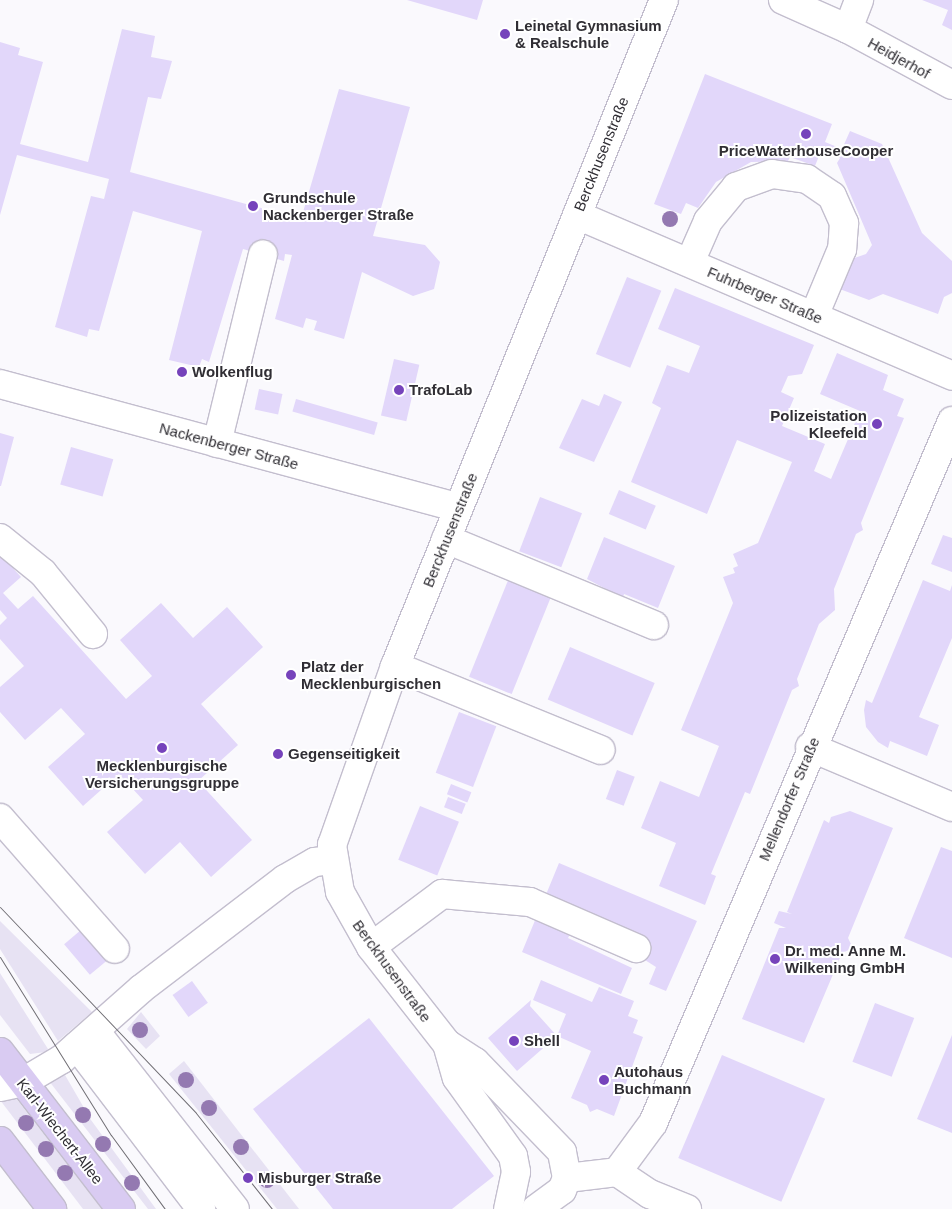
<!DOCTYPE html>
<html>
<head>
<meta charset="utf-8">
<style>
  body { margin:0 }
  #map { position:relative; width:952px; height:1209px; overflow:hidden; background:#faf9fd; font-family:Arial,sans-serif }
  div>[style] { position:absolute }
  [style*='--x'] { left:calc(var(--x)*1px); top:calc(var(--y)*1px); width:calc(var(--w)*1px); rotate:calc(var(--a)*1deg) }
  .green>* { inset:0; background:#e7e2f3 }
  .building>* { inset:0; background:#e2d7fa; transform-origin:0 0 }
  .roads { filter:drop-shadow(1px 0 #c3bece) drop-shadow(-1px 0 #c3bece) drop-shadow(0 1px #c3bece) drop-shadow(0 -1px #c3bece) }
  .minor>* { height:28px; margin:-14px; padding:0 14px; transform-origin:14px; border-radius:14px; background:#fff }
  .major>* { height:28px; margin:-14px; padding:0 14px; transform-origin:14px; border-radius:14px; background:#d9cbf2 }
  .tram>* { height:1px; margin:-0.5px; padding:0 0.5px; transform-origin:0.5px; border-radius:0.5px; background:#706e74 }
  .trees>* { width:16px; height:16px; margin:-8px; border-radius:50%; background:#9479b1 }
  .dots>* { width:14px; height:14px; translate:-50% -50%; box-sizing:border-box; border:2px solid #fff; border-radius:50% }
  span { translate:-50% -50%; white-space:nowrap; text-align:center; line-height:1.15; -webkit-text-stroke:4px #fff; paint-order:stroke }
  .poi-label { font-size:15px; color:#302e34; font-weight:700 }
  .left { translate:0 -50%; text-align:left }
  .right { translate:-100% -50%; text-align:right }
  .street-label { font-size:15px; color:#302e34 }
</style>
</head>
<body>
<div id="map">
  <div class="green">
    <div style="clip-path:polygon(0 921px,92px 1012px,58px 1041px,0 949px)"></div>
    <div style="clip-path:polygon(0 973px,48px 1049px,46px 1052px,30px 1054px,0 1015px)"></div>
    <div style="clip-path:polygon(141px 1012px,160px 1036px,146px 1049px,127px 1029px)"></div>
    <div style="clip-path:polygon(184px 1061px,299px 1209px,277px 1209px,169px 1074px)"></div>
    <div style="clip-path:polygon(65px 1075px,91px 1120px,156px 1209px,148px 1209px,49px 1081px)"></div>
    <div style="clip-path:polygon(15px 1097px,102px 1209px,83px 1209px,0 1100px)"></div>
  </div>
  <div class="building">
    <div style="clip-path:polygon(407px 0,483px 0,477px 20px)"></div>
    <div style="clip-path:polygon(922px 0,952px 0,952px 30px,942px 25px,948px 10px)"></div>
    <div style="clip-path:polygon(122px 29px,155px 36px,151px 57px,172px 61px,161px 99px,148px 97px,130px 172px,301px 219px,339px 89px,410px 107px,373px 236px,425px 245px,440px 262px,434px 289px,413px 296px,362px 272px,344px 339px,314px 330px,317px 321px,306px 318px,303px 328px,275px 319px,292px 255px,285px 254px,284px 261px,243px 249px,209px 362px,202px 359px,199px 367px,169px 360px,202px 231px,133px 211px,99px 331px,89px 329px,87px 337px,55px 327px,91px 196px,104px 199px,109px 179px,17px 155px,0 215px,0 42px,20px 48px,18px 55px,43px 62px,20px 144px,88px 162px)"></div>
    <div style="clip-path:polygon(705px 74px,832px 124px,825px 142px,842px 149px,850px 131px,882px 144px,922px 233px,952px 261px,952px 293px,944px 297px,938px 314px,883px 294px,869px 300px,837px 288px,843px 262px,866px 254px,872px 245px,837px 163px,840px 158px,821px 151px,815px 166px,790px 157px,788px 161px,751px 162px,716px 182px,698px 208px,686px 203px,681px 214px,654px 204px)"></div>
    <div style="left:627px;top:277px;width:37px;height:83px;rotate:22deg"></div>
    <div style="clip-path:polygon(675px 288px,814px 345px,802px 374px,788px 376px,781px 392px,794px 398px,782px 426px,825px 444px,814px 471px,831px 479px,860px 411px,820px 394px,837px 353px,888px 375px,883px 390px,904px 399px,897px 416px,904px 418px,861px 523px,863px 530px,856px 534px,834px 589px,835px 610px,819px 624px,797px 679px,799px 686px,792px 690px,750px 794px,745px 792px,711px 874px,716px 876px,705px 905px,659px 886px,676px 843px,641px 828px,660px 781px,699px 797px,719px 746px,681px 730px,733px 603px,723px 577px,735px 573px,733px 568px,738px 566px,733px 554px,758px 543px,792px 462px,737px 440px,707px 514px,631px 482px,661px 408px,652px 403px,667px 365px,689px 373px,700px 346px,658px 329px)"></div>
    <div style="left:394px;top:359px;width:26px;height:58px;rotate:13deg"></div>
    <div style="left:259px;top:389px;width:24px;height:21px;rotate:12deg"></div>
    <div style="clip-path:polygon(604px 394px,622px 402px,594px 462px,559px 448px,582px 399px,599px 406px)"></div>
    <div style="left:296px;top:399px;width:85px;height:13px;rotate:16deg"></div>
    <div style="clip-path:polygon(0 433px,14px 437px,1px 486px,0 486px)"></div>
    <div style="left:71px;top:447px;width:44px;height:39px;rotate:16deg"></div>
    <div style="left:619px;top:490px;width:40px;height:26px;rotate:23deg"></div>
    <div style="left:540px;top:497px;width:45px;height:58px;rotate:21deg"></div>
    <div style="clip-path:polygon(943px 535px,952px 538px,952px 572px,931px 564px)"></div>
    <div style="clip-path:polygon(604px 537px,675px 566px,658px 608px,624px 594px,623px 598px,587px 579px)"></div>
    <div style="clip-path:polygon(0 554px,21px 577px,3px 593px,18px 609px,33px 596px,126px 699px,152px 676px,120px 640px,161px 603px,193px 638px,227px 607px,263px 647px,201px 704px,238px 745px,198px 781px,252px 840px,211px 877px,180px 842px,145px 874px,107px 832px,143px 800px,119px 774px,83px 806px,48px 767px,85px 734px,61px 708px,25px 740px,0 712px,0 687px,24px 666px,0 639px,0 625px,7px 618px,0 610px)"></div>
    <div style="left:511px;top:573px;width:46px;height:112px;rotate:22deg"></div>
    <div style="clip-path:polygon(923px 580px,950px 591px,952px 585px,952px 638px,919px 717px,939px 725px,927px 756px,890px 741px,888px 748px,878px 742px,866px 727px,864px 710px,866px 700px,872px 703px)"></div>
    <div style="left:570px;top:647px;width:92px;height:57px;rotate:23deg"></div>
    <div style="left:459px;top:712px;width:40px;height:65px;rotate:21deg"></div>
    <div style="left:617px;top:770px;width:19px;height:31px;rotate:21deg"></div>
    <div style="left:451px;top:784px;width:22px;height:11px;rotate:22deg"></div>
    <div style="left:448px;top:797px;width:19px;height:11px;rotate:21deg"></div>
    <div style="left:420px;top:806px;width:42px;height:58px;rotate:22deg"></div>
    <div style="clip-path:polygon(850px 811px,893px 828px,848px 938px,853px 948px,842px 953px,804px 1043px,742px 1019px,779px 928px,786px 928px,774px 923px,779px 911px,792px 914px,787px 912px,824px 820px,829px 823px,831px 817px)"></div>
    <div style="clip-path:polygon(941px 847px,952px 851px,952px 958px,904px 938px)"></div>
    <div style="clip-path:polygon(559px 863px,697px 921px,666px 991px,649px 984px,656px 967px,545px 897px)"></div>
    <div style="clip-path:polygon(536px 918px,571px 932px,568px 938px,632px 968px,621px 994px,522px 952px)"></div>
    <div style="left:81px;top:930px;width:40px;height:22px;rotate:50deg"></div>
    <div style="clip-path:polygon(541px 980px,592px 1002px,599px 987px,634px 1001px,628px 1016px,638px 1020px,633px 1033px,643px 1037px,614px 1116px,597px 1109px,590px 1112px,587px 1105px,571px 1098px,591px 1051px,557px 1036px,566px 1014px,533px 1000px)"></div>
    <div style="left:192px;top:981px;width:27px;height:24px;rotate:54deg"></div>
    <div style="clip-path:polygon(531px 1000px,530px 1006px,557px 1036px,517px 1071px,488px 1038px)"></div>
    <div style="left:875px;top:1003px;width:42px;height:63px;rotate:21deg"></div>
    <div style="clip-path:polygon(369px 1018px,494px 1176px,452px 1209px,333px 1209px,253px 1109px)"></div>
    <div style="clip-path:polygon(952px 1035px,952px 1133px,917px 1119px)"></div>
    <div style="left:722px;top:1055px;width:112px;height:112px;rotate:23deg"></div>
  </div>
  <div class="roads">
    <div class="minor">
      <div style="--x:783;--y:0;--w:71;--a:24"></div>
      <div style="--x:848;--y:29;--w:118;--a:28.3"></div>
      <div style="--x:848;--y:29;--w:31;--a:-69"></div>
      <div style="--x:577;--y:215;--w:408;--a:23.2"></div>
      <div style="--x:690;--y:262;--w:45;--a:-66.3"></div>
      <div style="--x:708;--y:221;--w:44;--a:-50.5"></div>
      <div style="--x:736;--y:187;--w:38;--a:-20"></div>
      <div style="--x:772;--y:174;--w:35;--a:8"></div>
      <div style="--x:807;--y:179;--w:30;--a:34"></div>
      <div style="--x:832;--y:196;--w:30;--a:66"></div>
      <div style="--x:844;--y:223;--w:26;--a:94"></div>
      <div style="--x:842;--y:249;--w:73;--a:112.7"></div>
      <div style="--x:0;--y:384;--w:475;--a:15.1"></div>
      <div style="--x:217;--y:443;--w:194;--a:-76.3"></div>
      <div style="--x:0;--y:538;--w:55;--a:39.1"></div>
      <div style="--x:43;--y:573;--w:79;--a:50.7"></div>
      <div style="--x:446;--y:539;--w:225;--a:22.5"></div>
      <div style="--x:395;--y:666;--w:222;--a:22.2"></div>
      <div style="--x:810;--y:747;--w:154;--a:22.9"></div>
      <div style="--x:0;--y:818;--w:174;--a:48.7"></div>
      <div style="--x:371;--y:947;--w:89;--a:-36.7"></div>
      <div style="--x:442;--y:894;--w:88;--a:5.2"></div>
      <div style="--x:530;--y:902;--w:116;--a:23.5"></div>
      <div style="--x:95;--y:1031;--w:226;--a:51.8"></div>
      <div style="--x:447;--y:1044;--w:35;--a:74"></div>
      <div style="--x:457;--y:1078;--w:96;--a:54.3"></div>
      <div style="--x:513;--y:1156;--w:16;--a:79"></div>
      <div style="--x:516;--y:1172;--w:38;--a:102"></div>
      <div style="--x:77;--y:1046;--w:205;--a:52.7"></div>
      <div style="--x:0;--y:1087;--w:24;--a:-12"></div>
      <div style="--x:23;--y:1082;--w:45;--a:-30.5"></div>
      <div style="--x:62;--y:1059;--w:106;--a:-41.5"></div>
      <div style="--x:141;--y:989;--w:181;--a:-37.4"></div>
      <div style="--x:285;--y:879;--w:34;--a:-30"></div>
      <div style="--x:315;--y:862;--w:17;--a:-7"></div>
      <div style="--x:617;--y:1172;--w:61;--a:-53.7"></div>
      <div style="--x:653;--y:1123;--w:763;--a:-66.93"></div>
      <div style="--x:567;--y:1178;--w:50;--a:-6.8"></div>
      <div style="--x:617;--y:1172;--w:40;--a:34"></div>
      <div style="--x:650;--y:1194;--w:40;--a:22"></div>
      <div style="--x:536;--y:1209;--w:32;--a:-36"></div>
      <div style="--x:562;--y:1190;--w:13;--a:-67"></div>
      <div style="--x:567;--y:1178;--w:26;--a:-101"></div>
      <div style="--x:562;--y:1152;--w:125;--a:-134"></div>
      <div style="--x:475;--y:1062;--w:33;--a:-147"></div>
      <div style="--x:447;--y:1044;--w:123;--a:-128.1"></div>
      <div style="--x:371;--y:947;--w:63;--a:-119.4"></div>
      <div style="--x:340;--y:892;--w:48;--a:-99.7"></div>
      <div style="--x:332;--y:845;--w:190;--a:-70.6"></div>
      <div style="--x:395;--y:666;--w:718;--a:-68.01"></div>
    </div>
    <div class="major">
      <div style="--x:0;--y:1052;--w:198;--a:52.4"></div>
      <div style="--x:0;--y:1141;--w:86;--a:52.6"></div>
    </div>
  </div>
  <div class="tram">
    <div style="--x:0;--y:907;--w:284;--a:46.4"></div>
    <div style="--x:196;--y:1113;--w:122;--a:51.6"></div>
    <div style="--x:0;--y:957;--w:210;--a:58.1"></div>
    <div style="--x:111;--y:1135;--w:92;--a:53.9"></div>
  </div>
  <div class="trees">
    <div style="left:670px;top:219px"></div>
    <div style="left:140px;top:1030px"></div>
    <div style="left:186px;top:1080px"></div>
    <div style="left:209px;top:1108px"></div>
    <div style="left:83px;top:1115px"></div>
    <div style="left:26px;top:1123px"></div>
    <div style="left:103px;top:1144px"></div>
    <div style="left:241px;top:1147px"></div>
    <div style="left:46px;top:1149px"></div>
    <div style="left:65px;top:1173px"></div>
    <div style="left:267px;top:1180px"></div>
    <div style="left:132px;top:1183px"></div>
  </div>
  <div class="dots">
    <div style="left:505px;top:34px;background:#7643bb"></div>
    <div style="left:806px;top:134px;background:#7643bb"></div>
    <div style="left:253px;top:206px;background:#7643bb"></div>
    <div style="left:182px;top:372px;background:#7643bb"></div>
    <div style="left:399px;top:390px;background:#7643bb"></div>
    <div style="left:877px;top:424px;background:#7643bb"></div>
    <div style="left:291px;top:675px;background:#7643bb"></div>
    <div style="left:162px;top:748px;background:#7643bb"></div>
    <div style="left:278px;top:754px;background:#7643bb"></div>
    <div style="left:775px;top:959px;background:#7643bb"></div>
    <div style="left:514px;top:1041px;background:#7643bb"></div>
    <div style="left:604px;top:1080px;background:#7643bb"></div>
    <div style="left:248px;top:1178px;background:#7643bb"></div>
  </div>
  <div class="poi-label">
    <span class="left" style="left:515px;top:34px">Leinetal Gymnasium<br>&amp; Realschule</span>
    <span style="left:806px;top:151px">PriceWaterhouseCooper</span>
    <span class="left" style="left:263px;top:206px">Grundschule<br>Nackenberger Straße</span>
    <span class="left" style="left:192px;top:372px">Wolkenflug</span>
    <span class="left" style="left:409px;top:390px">TrafoLab</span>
    <span class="right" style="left:867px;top:424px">Polizeistation<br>Kleefeld</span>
    <span class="left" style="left:301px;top:675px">Platz der<br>Mecklenburgischen</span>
    <span class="left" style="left:288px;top:754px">Gegenseitigkeit</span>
    <span style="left:162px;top:774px">Mecklenburgische<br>Versicherungsgruppe</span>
    <span class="left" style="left:785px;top:959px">Dr. med. Anne M.<br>Wilkening GmbH</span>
    <span class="left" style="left:524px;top:1041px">Shell</span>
    <span class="left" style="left:614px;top:1080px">Autohaus<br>Buchmann</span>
    <span class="left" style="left:258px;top:1178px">Misburger Straße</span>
  </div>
  <div class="street-label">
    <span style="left:899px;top:58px;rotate:29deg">Heidjerhof</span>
    <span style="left:601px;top:154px;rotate:-68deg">Berckhusenstraße</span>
    <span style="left:765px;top:295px;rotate:23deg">Fuhrberger Straße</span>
    <span style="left:229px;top:446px;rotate:15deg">Nackenberger Straße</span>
    <span style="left:450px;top:530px;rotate:-68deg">Berckhusenstraße</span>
    <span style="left:789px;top:799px;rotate:-67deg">Mellendorfer Straße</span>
    <span style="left:392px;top:971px;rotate:54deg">Berckhusenstraße</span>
    <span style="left:60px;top:1131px;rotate:52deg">Karl-Wiechert-Allee</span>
  </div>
</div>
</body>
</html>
